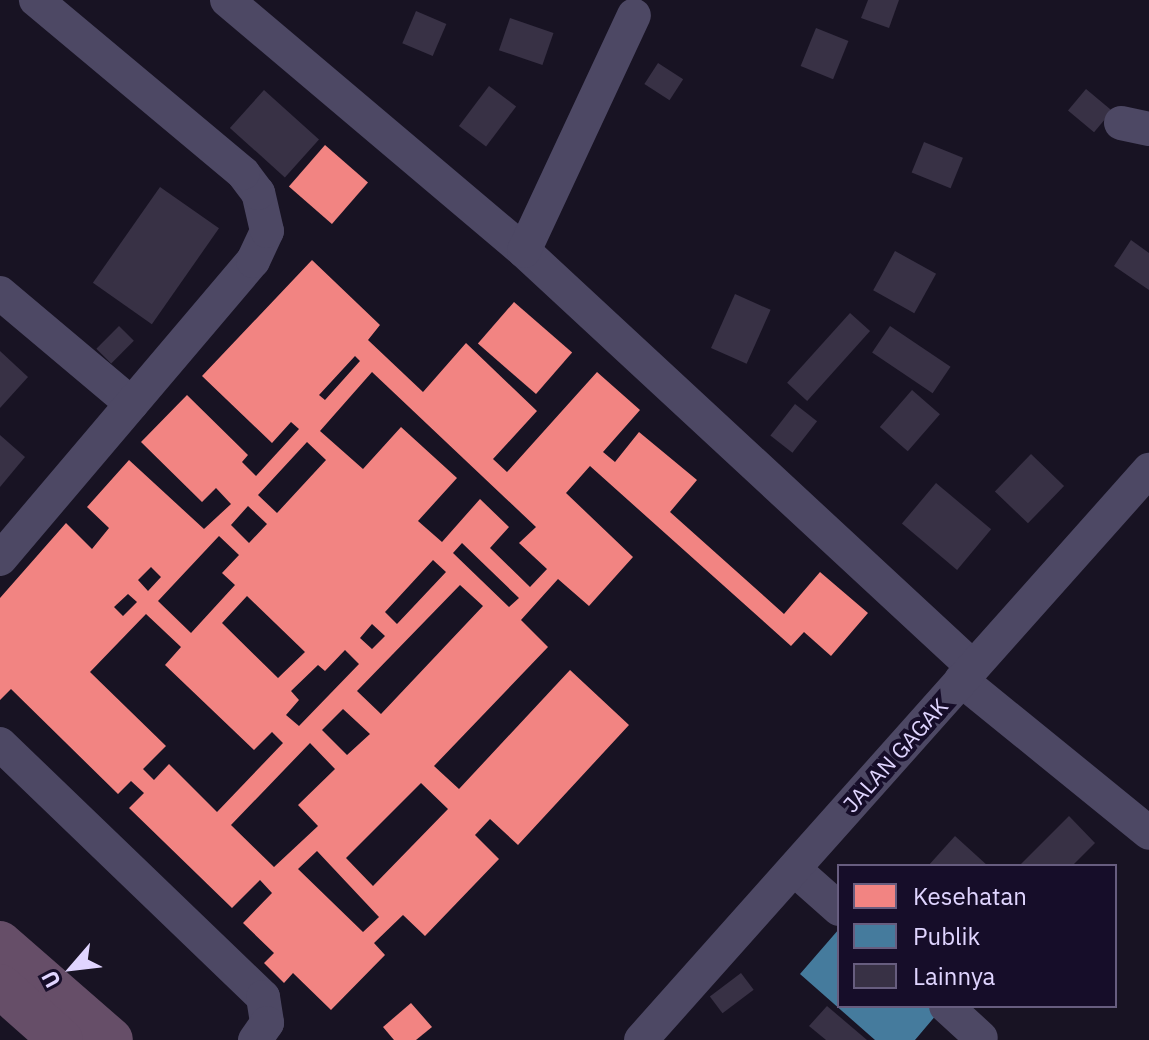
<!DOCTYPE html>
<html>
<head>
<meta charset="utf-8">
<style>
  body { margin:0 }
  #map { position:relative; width:1149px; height:1040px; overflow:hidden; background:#181323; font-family:"IBM Plex Sans",sans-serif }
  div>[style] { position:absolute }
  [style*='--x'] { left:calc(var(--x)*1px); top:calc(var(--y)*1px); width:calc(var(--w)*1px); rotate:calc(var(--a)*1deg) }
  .health>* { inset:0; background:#f28482; transform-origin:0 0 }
  .public>* { inset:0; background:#457b9d }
  .building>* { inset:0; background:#383145; transform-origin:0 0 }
  .minor>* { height:34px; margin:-17px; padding:0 17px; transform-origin:17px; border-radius:17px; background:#4d4864 }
  .highway>* { height:44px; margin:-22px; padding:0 22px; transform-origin:22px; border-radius:22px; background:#664e68 }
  span { translate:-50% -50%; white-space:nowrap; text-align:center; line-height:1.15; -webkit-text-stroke:8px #160d29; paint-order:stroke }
  .street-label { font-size:22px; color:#e0d5ff }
  .legend { position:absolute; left:837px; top:864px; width:280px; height:144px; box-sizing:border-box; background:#160d29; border:2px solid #675d7f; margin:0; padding:10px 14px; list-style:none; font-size:24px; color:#e0d5ff }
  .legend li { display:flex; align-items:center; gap:16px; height:40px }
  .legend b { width:40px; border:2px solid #675d7f }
  .north { position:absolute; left:32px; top:928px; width:80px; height:80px; -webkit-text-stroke:6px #160d29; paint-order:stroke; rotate:242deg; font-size:22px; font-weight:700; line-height:32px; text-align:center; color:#e0d5ff }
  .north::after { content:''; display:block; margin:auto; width:28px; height:36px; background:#e0d5ff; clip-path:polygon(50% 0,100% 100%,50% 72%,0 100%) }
</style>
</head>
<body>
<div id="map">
  <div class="health">
    <div style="left:325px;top:145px;width:57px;height:55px;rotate:41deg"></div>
    <div style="clip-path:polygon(evenodd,312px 260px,380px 325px,368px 340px,423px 392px,466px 343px,537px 411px,493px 459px,507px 472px,597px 372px,640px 410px,603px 452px,615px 462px,639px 432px,697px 480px,670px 512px,784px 614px,820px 572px,868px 613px,831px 656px,804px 632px,791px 646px,590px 466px,566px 493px,633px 557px,589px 606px,558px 579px,521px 620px,548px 647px,434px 766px,459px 789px,570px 670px,629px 725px,518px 845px,490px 819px,475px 835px,499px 859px,425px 936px,403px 915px,374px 943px,385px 955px,331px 1010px,293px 973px,284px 983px,264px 963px,274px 953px,243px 923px,272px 893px,260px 880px,232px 908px,129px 808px,144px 793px,131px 781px,118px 794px,11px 689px,0 700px,0 598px,66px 523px,92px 549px,109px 528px,87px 507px,129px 460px,204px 529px,231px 504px,216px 488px,202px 502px,141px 442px,187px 395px,248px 455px,242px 462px,256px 476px,299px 429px,291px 422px,272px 443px,202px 376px,312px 260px,355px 356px,360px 361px,325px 400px,319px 395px,355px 356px,312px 260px,372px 372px,536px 527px,519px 543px,547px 569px,530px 587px,490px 548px,509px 527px,480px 499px,442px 542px,418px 521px,457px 478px,401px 427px,363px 469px,320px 431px,372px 372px,312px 260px,307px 442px,326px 460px,277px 513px,258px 495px,307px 442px,312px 260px,248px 506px,267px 524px,249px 543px,231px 525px,248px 506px,312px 260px,219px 536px,239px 555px,222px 573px,235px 585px,191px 633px,158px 601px,219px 536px,312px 260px,462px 543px,519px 598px,509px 607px,453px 553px,462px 543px,312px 260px,433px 560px,446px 572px,397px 624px,385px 612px,433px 560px,312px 260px,151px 567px,161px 577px,148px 591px,138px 580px,151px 567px,312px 260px,460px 585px,483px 606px,381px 714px,357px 691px,460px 585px,312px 260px,128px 594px,137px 602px,123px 616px,114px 607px,128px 594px,312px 260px,247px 596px,305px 652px,278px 678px,222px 623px,247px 596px,312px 260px,146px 614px,181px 647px,165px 665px,254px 750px,272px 732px,283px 743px,217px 812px,169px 764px,154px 780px,143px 769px,166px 746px,90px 672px,146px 614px,312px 260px,372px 624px,385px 636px,372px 649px,360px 638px,372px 624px,312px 260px,345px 650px,359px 664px,299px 726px,286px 715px,299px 700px,291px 691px,318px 665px,325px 671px,345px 650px,312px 260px,343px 709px,370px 734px,347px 755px,322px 730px,343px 709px,312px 260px,310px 743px,335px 769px,298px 805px,318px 826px,274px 867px,231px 825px,310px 743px,312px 260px,421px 783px,448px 809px,373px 886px,346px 858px,421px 783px,312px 260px,317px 851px,379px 917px,363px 932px,298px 869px,317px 851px)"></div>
    <div style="left:514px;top:302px;width:77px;height:55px;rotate:41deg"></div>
    <div style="clip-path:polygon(411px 1003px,432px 1027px,416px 1040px,394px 1040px,383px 1027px)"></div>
  </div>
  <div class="public">
    <div style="clip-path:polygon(839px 929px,839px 1006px,928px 1006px,937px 1014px,915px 1040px,875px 1040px,800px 974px)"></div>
  </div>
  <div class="building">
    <div style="clip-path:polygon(868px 0,899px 0,889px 28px,861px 18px)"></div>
    <div style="left:416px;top:11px;width:33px;height:35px;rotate:23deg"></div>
    <div style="left:510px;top:18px;width:46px;height:34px;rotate:19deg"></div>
    <div style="left:816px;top:28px;width:35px;height:41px;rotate:22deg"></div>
    <div style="left:658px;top:63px;width:30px;height:25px;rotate:33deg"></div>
    <div style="left:489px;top:86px;width:34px;height:50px;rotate:37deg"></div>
    <div style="left:1086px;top:89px;width:34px;height:28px;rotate:40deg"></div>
    <div style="left:264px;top:90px;width:74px;height:51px;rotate:42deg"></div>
    <div style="left:924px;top:142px;width:42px;height:33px;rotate:22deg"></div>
    <div style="left:160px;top:187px;width:72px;height:117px;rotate:35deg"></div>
    <div style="clip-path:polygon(1131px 240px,1149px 253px,1149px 290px,1114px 266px)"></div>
    <div style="left:895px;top:251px;width:47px;height:45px;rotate:29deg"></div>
    <div style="left:735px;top:294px;width:39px;height:59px;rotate:24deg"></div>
    <div style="left:850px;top:313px;width:27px;height:94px;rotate:42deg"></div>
    <div style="left:119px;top:326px;width:21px;height:32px;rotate:45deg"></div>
    <div style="left:890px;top:326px;width:73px;height:32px;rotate:34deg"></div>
    <div style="clip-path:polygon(0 351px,28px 377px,0 408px)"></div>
    <div style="left:912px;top:390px;width:37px;height:49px;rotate:41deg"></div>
    <div style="left:795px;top:404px;width:28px;height:40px;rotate:38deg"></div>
    <div style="clip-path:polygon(0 435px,25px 457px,0 487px)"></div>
    <div style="left:1031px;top:454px;width:46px;height:52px;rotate:44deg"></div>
    <div style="left:936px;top:483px;width:72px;height:53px;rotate:40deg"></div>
    <div style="clip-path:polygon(1069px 816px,1095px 843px,1072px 866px,1019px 866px)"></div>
    <div style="clip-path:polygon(955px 836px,988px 866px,928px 866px)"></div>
    <div style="left:741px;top:973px;width:21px;height:39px;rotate:53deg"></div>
    <div style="clip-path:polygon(827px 1006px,867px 1040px,826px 1040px,809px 1026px)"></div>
  </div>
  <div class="minor">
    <div style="--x:227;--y:0;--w:389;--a:40.2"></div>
    <div style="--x:524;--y:251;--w:612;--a:42.82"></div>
    <div style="--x:1121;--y:123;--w:29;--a:12"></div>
    <div style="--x:524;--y:251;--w:260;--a:-65"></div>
    <div style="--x:0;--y:293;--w:172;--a:40.1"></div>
    <div style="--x:0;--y:559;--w:391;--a:-49.7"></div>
    <div style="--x:253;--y:261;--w:33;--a:-65"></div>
    <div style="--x:267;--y:231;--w:39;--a:-103"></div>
    <div style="--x:258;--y:193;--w:25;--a:-127"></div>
    <div style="--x:243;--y:173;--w:270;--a:-140.1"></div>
    <div style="--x:961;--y:680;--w:242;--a:39.1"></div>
    <div style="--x:0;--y:744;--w:365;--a:43.9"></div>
    <div style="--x:263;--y:997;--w:26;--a:81"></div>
    <div style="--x:267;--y:1023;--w:21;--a:125"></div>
    <div style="--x:794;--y:869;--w:60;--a:41.6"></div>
    <div style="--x:946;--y:1006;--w:47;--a:42.4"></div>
    <div style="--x:641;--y:1040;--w:764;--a:-48.29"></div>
  </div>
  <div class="highway">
    <div style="--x:0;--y:943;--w:147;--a:41.1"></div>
    <div style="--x:0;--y:986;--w:81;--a:41.5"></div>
  </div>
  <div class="street-label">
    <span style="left:895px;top:755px;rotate:-48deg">JALAN GAGAK</span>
  </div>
  <ul class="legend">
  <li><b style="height:22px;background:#f28482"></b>Kesehatan</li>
  <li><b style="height:22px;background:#457b9d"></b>Publik</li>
  <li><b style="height:22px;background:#383145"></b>Lainnya</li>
  </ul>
  <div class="north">U</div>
</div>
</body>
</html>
